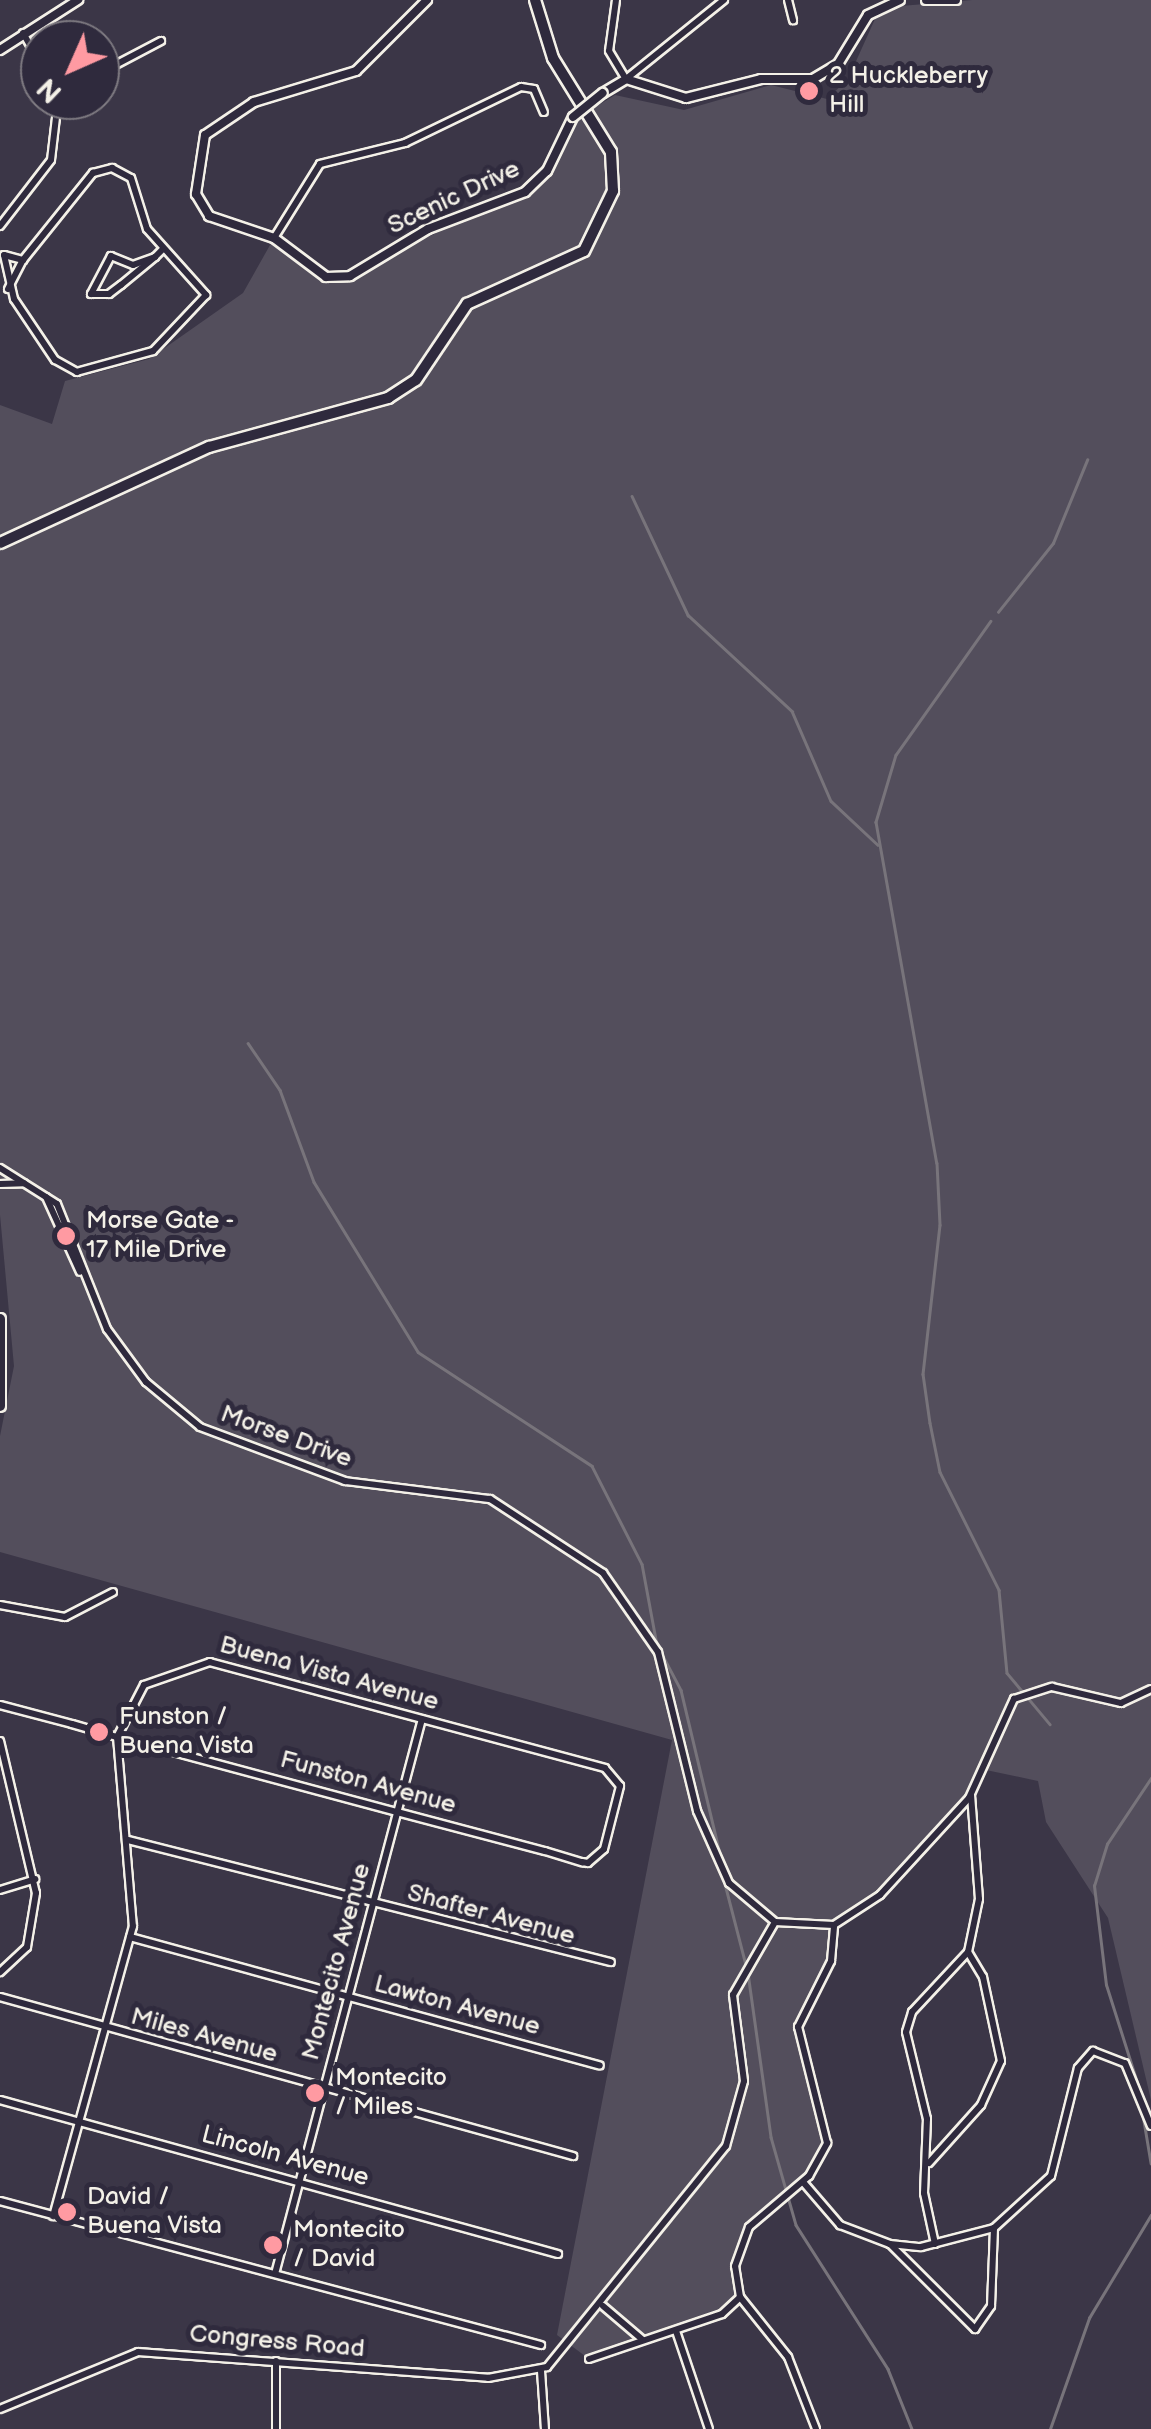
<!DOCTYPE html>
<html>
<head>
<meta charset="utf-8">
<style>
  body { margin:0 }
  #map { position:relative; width:1151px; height:2429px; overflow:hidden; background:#3b3647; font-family:"Balsamiq Sans",sans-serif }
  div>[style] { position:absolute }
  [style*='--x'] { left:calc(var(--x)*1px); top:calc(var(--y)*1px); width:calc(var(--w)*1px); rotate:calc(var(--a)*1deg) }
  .green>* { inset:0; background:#534e5c }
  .stream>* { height:2.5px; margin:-1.25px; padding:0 1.25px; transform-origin:1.25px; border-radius:1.25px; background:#78747b }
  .roads { filter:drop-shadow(2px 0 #f4f1e8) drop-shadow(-2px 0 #f4f1e8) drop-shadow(0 2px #f4f1e8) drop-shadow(0 -2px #f4f1e8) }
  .minor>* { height:6px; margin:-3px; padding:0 3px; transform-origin:3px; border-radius:3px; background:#2f2a3d }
  .tertiary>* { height:8px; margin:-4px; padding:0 4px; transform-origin:4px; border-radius:4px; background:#2f2a3d }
  .primary>* { height:10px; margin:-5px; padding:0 5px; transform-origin:5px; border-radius:5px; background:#2f2a3d }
  .bridges { filter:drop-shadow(2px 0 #f4f1e8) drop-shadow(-2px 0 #f4f1e8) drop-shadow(0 2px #f4f1e8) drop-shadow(0 -2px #f4f1e8) }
  .tertiary-bridge>* { height:8px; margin:-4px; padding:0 4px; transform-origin:4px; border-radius:4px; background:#2f2a3d }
  .dots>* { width:28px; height:28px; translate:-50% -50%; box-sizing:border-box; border:5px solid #2f2a3d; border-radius:50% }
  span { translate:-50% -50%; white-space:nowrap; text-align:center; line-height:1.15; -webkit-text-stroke:10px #2f2a3d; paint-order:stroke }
  .poi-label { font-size:25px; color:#f4f1e8 }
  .left { translate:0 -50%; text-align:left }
  .street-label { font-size:25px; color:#f4f1e8 }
  .north { position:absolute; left:20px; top:20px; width:100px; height:100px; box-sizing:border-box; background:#2f2a3d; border:2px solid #7e7a81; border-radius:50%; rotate:225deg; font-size:28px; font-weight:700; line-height:40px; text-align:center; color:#f4f1e8 }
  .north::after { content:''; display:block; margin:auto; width:35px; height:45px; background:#ff9aa2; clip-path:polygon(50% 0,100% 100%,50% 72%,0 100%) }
</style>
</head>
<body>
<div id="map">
  <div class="green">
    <div style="clip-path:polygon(972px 0,1151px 0,1151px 2100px,1108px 1918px,1046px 1822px,1038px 1781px,986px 1770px,880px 1895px,834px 1925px,834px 1949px,798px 2027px,827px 2143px,803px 2182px,749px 2227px,735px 2266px,740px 2297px,722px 2314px,589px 2359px,557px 2335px,672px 1740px,0 1552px,0 1436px,14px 1366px,0 1215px,0 405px,52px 424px,65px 381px,149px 359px,243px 293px,274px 238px,318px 274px,341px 278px,487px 209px,541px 179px,566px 125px,615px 95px,684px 110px,771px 85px,827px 99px,848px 79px,875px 19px,901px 6px)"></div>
  </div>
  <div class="stream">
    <div style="--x:632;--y:496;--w:132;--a:64.8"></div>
    <div style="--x:688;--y:615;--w:142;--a:42.7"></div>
    <div style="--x:792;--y:711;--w:98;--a:66.6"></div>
    <div style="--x:831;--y:801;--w:64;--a:43.1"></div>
    <div style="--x:998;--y:612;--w:88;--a:-51.4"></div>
    <div style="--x:1053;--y:543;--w:90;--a:-67.7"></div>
    <div style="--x:991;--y:621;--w:164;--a:125.3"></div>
    <div style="--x:896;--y:755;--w:70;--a:106.6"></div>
    <div style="--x:876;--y:822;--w:346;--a:79.9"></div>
    <div style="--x:937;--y:1163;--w:62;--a:87.2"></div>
    <div style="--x:940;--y:1225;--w:150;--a:96.5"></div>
    <div style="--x:923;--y:1374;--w:49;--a:81.9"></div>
    <div style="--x:930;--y:1423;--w:50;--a:78.5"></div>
    <div style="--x:940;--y:1472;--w:132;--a:63.4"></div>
    <div style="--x:999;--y:1590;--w:83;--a:84.5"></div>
    <div style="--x:1007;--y:1673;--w:25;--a:50"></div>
    <div style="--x:248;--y:1043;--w:57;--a:55.8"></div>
    <div style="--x:280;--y:1090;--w:98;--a:69.7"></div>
    <div style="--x:314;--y:1182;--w:199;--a:58.5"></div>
    <div style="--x:418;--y:1352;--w:208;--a:33.2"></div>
    <div style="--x:592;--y:1466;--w:110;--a:63"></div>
    <div style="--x:642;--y:1564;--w:82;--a:79.5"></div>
    <div style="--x:661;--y:1652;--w:43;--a:62.2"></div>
    <div style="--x:681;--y:1690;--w:173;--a:76.6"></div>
    <div style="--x:1028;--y:1698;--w:34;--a:50"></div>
    <div style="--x:723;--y:1876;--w:92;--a:75.5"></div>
    <div style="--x:748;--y:1973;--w:166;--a:82"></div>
    <div style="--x:771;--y:2137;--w:91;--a:74.1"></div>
    <div style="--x:796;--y:2225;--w:171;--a:57.4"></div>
    <div style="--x:888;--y:2369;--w:65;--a:68.2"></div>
    <div style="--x:1140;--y:2092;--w:112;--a:-107.6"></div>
    <div style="--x:1106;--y:1985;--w:100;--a:-96.9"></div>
    <div style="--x:1094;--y:1886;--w:44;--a:-72.8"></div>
    <div style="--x:1107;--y:1844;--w:79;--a:-56.3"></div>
    <div style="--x:1143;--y:2115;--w:49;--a:80.5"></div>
    <div style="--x:1050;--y:2429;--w:118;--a:-70.6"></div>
    <div style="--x:1089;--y:2318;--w:120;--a:-59"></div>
  </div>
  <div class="roads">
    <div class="minor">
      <div style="--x:616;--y:0;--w:51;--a:97.8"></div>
      <div style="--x:609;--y:51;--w:33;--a:59"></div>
      <div style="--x:626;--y:79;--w:126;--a:-38.9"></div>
      <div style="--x:788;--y:0;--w:21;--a:76"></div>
      <div style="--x:23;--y:33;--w:34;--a:60"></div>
      <div style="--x:100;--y:73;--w:69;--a:-27.7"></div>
      <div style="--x:112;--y:168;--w:21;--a:28"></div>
      <div style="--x:131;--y:178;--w:53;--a:72.6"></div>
      <div style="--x:147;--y:229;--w:89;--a:48.2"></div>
      <div style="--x:206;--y:295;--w:77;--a:133.4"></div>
      <div style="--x:153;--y:351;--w:79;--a:164.6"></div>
      <div style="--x:77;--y:372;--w:25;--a:-151"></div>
      <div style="--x:55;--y:360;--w:73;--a:-123.9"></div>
      <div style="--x:14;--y:299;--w:45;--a:-102.8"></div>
      <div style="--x:4;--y:255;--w:20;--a:15"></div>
      <div style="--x:23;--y:260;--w:112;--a:-51.2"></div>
      <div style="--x:93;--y:173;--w:20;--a:-15"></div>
      <div style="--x:0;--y:226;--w:83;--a:-52.3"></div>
      <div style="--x:51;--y:160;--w:60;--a:-83.3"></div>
      <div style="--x:274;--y:238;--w:87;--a:-58.1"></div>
      <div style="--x:320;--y:164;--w:88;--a:-13.9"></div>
      <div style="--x:405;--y:143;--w:129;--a:-25.8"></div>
      <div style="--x:521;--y:87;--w:13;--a:9"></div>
      <div style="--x:534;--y:89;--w:25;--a:67"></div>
      <div style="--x:155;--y:257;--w:23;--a:160"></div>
      <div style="--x:133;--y:265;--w:24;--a:-158"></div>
      <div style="--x:111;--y:256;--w:43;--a:117.8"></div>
      <div style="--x:91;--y:294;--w:18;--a:0"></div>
      <div style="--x:109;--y:294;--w:15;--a:-37"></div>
      <div style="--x:121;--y:285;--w:44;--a:-39.5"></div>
      <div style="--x:155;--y:257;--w:10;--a:-45"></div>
      <div style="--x:8;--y:289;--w:31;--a:-63"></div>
      <div style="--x:0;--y:1168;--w:67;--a:32.3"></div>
      <div style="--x:57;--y:1204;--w:135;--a:68.2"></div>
      <div style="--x:107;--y:1329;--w:66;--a:53.7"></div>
      <div style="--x:146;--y:1382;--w:70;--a:39.8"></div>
      <div style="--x:200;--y:1427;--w:155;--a:20.4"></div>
      <div style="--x:345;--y:1481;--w:146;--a:7.1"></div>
      <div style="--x:490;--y:1499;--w:135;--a:33.2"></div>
      <div style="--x:603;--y:1573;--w:96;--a:55.2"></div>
      <div style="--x:658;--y:1652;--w:164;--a:76.2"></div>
      <div style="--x:697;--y:1811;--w:79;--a:66"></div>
      <div style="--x:729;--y:1883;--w:60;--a:40.3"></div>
      <div style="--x:775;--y:1922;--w:59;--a:2.9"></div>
      <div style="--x:0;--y:1184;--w:24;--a:-2"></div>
      <div style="--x:46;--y:1197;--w:82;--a:65.6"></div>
      <div style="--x:0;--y:1605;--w:66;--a:10.5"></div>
      <div style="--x:65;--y:1617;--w:54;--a:-27.5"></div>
      <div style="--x:0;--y:1705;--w:74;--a:14.8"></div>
      <div style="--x:72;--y:1724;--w:47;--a:16.1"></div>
      <div style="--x:117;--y:1737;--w:290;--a:15"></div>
      <div style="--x:397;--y:1812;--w:153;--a:14.8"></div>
      <div style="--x:545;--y:1851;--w:39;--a:17"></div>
      <div style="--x:582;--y:1862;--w:6;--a:9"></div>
      <div style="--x:588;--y:1863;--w:21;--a:-41"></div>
      <div style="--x:604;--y:1849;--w:65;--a:-75.7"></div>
      <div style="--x:620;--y:1786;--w:23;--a:-130"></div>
      <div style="--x:605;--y:1768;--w:409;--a:-165"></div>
      <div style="--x:210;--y:1662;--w:70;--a:160.8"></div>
      <div style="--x:144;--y:1685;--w:59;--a:117.4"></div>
      <div style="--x:117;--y:1737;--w:190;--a:85.2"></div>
      <div style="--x:133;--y:1926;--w:301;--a:105.4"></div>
      <div style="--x:0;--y:1741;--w:156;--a:76.7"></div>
      <div style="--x:36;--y:1893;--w:55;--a:99.5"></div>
      <div style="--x:27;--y:1947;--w:37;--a:137"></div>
      <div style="--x:128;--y:1840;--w:498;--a:14.2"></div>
      <div style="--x:0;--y:1890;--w:37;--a:-17"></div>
      <div style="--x:130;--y:1937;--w:487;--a:15.3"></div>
      <div style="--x:0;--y:1997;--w:595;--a:15.51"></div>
      <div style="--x:0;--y:2100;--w:579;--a:15.43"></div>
      <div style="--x:929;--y:2163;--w:78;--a:-48.1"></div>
      <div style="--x:981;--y:2105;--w:48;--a:-65.6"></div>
      <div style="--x:1001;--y:2061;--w:86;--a:-102.1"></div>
      <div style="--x:983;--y:1977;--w:29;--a:-121"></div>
      <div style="--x:968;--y:1952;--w:54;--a:-78.3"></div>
      <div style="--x:979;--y:1899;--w:104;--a:-94.4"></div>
      <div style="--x:803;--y:2182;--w:57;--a:49.3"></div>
      <div style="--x:840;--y:2225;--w:53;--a:20.8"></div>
      <div style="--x:890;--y:2244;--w:31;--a:6"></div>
      <div style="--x:921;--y:2247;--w:75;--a:-14.6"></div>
      <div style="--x:994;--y:2228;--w:77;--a:-42.4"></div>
      <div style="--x:1051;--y:2176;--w:111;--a:-76"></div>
      <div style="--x:1078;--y:2068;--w:23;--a:-49"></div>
      <div style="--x:1093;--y:2051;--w:34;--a:21"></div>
      <div style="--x:1125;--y:2063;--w:68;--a:67.6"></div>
      <div style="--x:0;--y:2201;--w:560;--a:14.91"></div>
      <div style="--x:935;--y:2244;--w:52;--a:-102.2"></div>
      <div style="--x:924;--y:2193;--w:74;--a:-87.7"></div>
      <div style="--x:927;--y:2119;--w:89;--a:-103.6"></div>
      <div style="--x:906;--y:2032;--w:21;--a:-73"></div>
      <div style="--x:912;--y:2012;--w:82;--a:-47"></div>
      <div style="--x:891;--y:2245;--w:119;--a:45"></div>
      <div style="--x:975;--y:2329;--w:28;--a:-55"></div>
      <div style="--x:991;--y:2306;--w:78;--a:-87.8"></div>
      <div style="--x:275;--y:2274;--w:574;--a:-75.17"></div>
      <div style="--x:740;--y:2297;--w:31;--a:-99"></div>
      <div style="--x:735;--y:2266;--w:41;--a:-70.3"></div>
      <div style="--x:749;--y:2227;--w:79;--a:-40.4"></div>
      <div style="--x:809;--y:2176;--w:38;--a:-61"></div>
      <div style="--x:827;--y:2143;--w:120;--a:-104"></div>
      <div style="--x:798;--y:2027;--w:74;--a:-63.4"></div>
      <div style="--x:831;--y:1961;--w:36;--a:-85"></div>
      <div style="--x:834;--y:1925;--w:55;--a:-33.1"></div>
      <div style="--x:880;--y:1895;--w:132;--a:-47.5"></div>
      <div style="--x:969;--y:1798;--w:109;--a:-65.6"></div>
      <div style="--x:1014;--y:1699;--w:40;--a:-18"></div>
      <div style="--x:1052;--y:1687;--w:71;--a:13.1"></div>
      <div style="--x:1121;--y:1703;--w:33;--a:-25"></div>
      <div style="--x:740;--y:2297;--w:77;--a:51.3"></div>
      <div style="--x:788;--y:2357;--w:77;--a:68.7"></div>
      <div style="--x:603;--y:2306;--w:52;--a:40.4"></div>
      <div style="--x:676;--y:2331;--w:103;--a:71.4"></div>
      <div style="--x:589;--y:2359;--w:140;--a:-18.7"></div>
      <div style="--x:722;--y:2314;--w:25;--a:-43"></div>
      <div style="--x:541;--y:2371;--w:58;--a:86.1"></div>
      <div style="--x:0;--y:2409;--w:149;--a:-22.4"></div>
      <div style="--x:138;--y:2352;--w:351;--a:4.2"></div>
      <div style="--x:488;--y:2378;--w:60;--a:-10.6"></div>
      <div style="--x:547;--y:2367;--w:284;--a:-51"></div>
      <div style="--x:726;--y:2146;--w:67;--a:-74.5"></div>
      <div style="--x:744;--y:2081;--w:87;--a:-97.3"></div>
      <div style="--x:733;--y:1995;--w:84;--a:-60.1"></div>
      <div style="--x:276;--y:2429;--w:68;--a:-90"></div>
    </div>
    <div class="tertiary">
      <div style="--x:427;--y:0;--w:100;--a:135"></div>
      <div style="--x:356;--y:71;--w:107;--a:163.1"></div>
      <div style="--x:254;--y:102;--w:59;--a:146"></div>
      <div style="--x:205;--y:135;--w:60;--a:98.7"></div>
      <div style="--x:196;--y:194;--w:26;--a:59"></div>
      <div style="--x:209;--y:216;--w:69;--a:18.7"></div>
      <div style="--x:274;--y:238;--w:65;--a:36.9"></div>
      <div style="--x:326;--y:277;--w:24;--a:-2"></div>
      <div style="--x:350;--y:276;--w:91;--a:-31.1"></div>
      <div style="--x:428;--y:229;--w:104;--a:-20.9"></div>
      <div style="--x:525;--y:192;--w:30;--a:-44"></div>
      <div style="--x:547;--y:171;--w:60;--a:-64.3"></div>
      <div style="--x:926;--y:0;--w:30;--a:0"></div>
      <div style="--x:0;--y:50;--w:93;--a:-32.7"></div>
      <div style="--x:603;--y:93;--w:27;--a:-31"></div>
      <div style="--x:626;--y:79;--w:63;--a:17.6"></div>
      <div style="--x:686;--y:98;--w:77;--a:-14.2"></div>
      <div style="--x:761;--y:79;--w:52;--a:0"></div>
      <div style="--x:813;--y:79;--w:29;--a:-31"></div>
      <div style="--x:838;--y:64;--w:57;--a:-58.5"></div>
      <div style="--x:868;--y:15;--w:35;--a:-25"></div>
    </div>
    <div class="primary">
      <div style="--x:0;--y:543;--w:230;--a:-24.7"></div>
      <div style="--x:209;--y:447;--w:186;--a:-15.3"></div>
      <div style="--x:388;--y:398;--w:33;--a:-33"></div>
      <div style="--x:416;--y:380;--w:92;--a:-56.1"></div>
      <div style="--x:467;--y:304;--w:128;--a:-24.4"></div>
      <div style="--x:584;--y:251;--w:67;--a:-64.2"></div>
      <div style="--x:613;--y:191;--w:39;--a:-93"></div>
      <div style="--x:611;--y:152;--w:110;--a:-121.7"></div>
      <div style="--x:553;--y:58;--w:61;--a:-107.2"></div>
      <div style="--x:0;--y:1319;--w:87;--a:90"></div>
    </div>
  </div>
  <div class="bridges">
    <div class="tertiary-bridge">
      <div style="--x:573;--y:117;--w:38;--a:-39"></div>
    </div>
  </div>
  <div class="dots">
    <div style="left:809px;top:91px;background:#ff9aa2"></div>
    <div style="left:66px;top:1236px;background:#ff9aa2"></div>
    <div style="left:99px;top:1732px;background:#ff9aa2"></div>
    <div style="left:315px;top:2093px;background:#ff9aa2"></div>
    <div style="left:67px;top:2212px;background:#ff9aa2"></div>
    <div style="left:273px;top:2245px;background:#ff9aa2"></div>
  </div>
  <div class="poi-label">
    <span class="left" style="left:829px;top:91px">2 Huckleberry<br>Hill</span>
    <span class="left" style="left:86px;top:1236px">Morse Gate -<br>17 Mile Drive</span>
    <span class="left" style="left:119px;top:1732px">Funston /<br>Buena Vista</span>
    <span class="left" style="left:335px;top:2093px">Montecito<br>/ Miles</span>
    <span class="left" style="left:87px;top:2212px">David /<br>Buena Vista</span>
    <span class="left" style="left:293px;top:2245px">Montecito<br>/ David</span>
  </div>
  <div class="street-label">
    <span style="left:454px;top:198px;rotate:-25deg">Scenic Drive</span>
    <span style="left:286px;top:1437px;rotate:20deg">Morse Drive</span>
    <span style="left:329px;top:1674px;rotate:15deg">Buena Vista Avenue</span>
    <span style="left:368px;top:1783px;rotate:15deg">Funston Avenue</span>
    <span style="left:491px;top:1915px;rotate:15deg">Shafter Avenue</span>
    <span style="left:337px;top:1962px;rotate:-75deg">Montecito Avenue</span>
    <span style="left:457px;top:2006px;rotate:15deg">Lawton Avenue</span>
    <span style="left:204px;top:2036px;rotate:15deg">Miles Avenue</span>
    <span style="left:285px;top:2157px;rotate:15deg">Lincoln Avenue</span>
    <span style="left:277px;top:2342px;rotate:5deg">Congress Road</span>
  </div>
  <div class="north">N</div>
</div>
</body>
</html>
